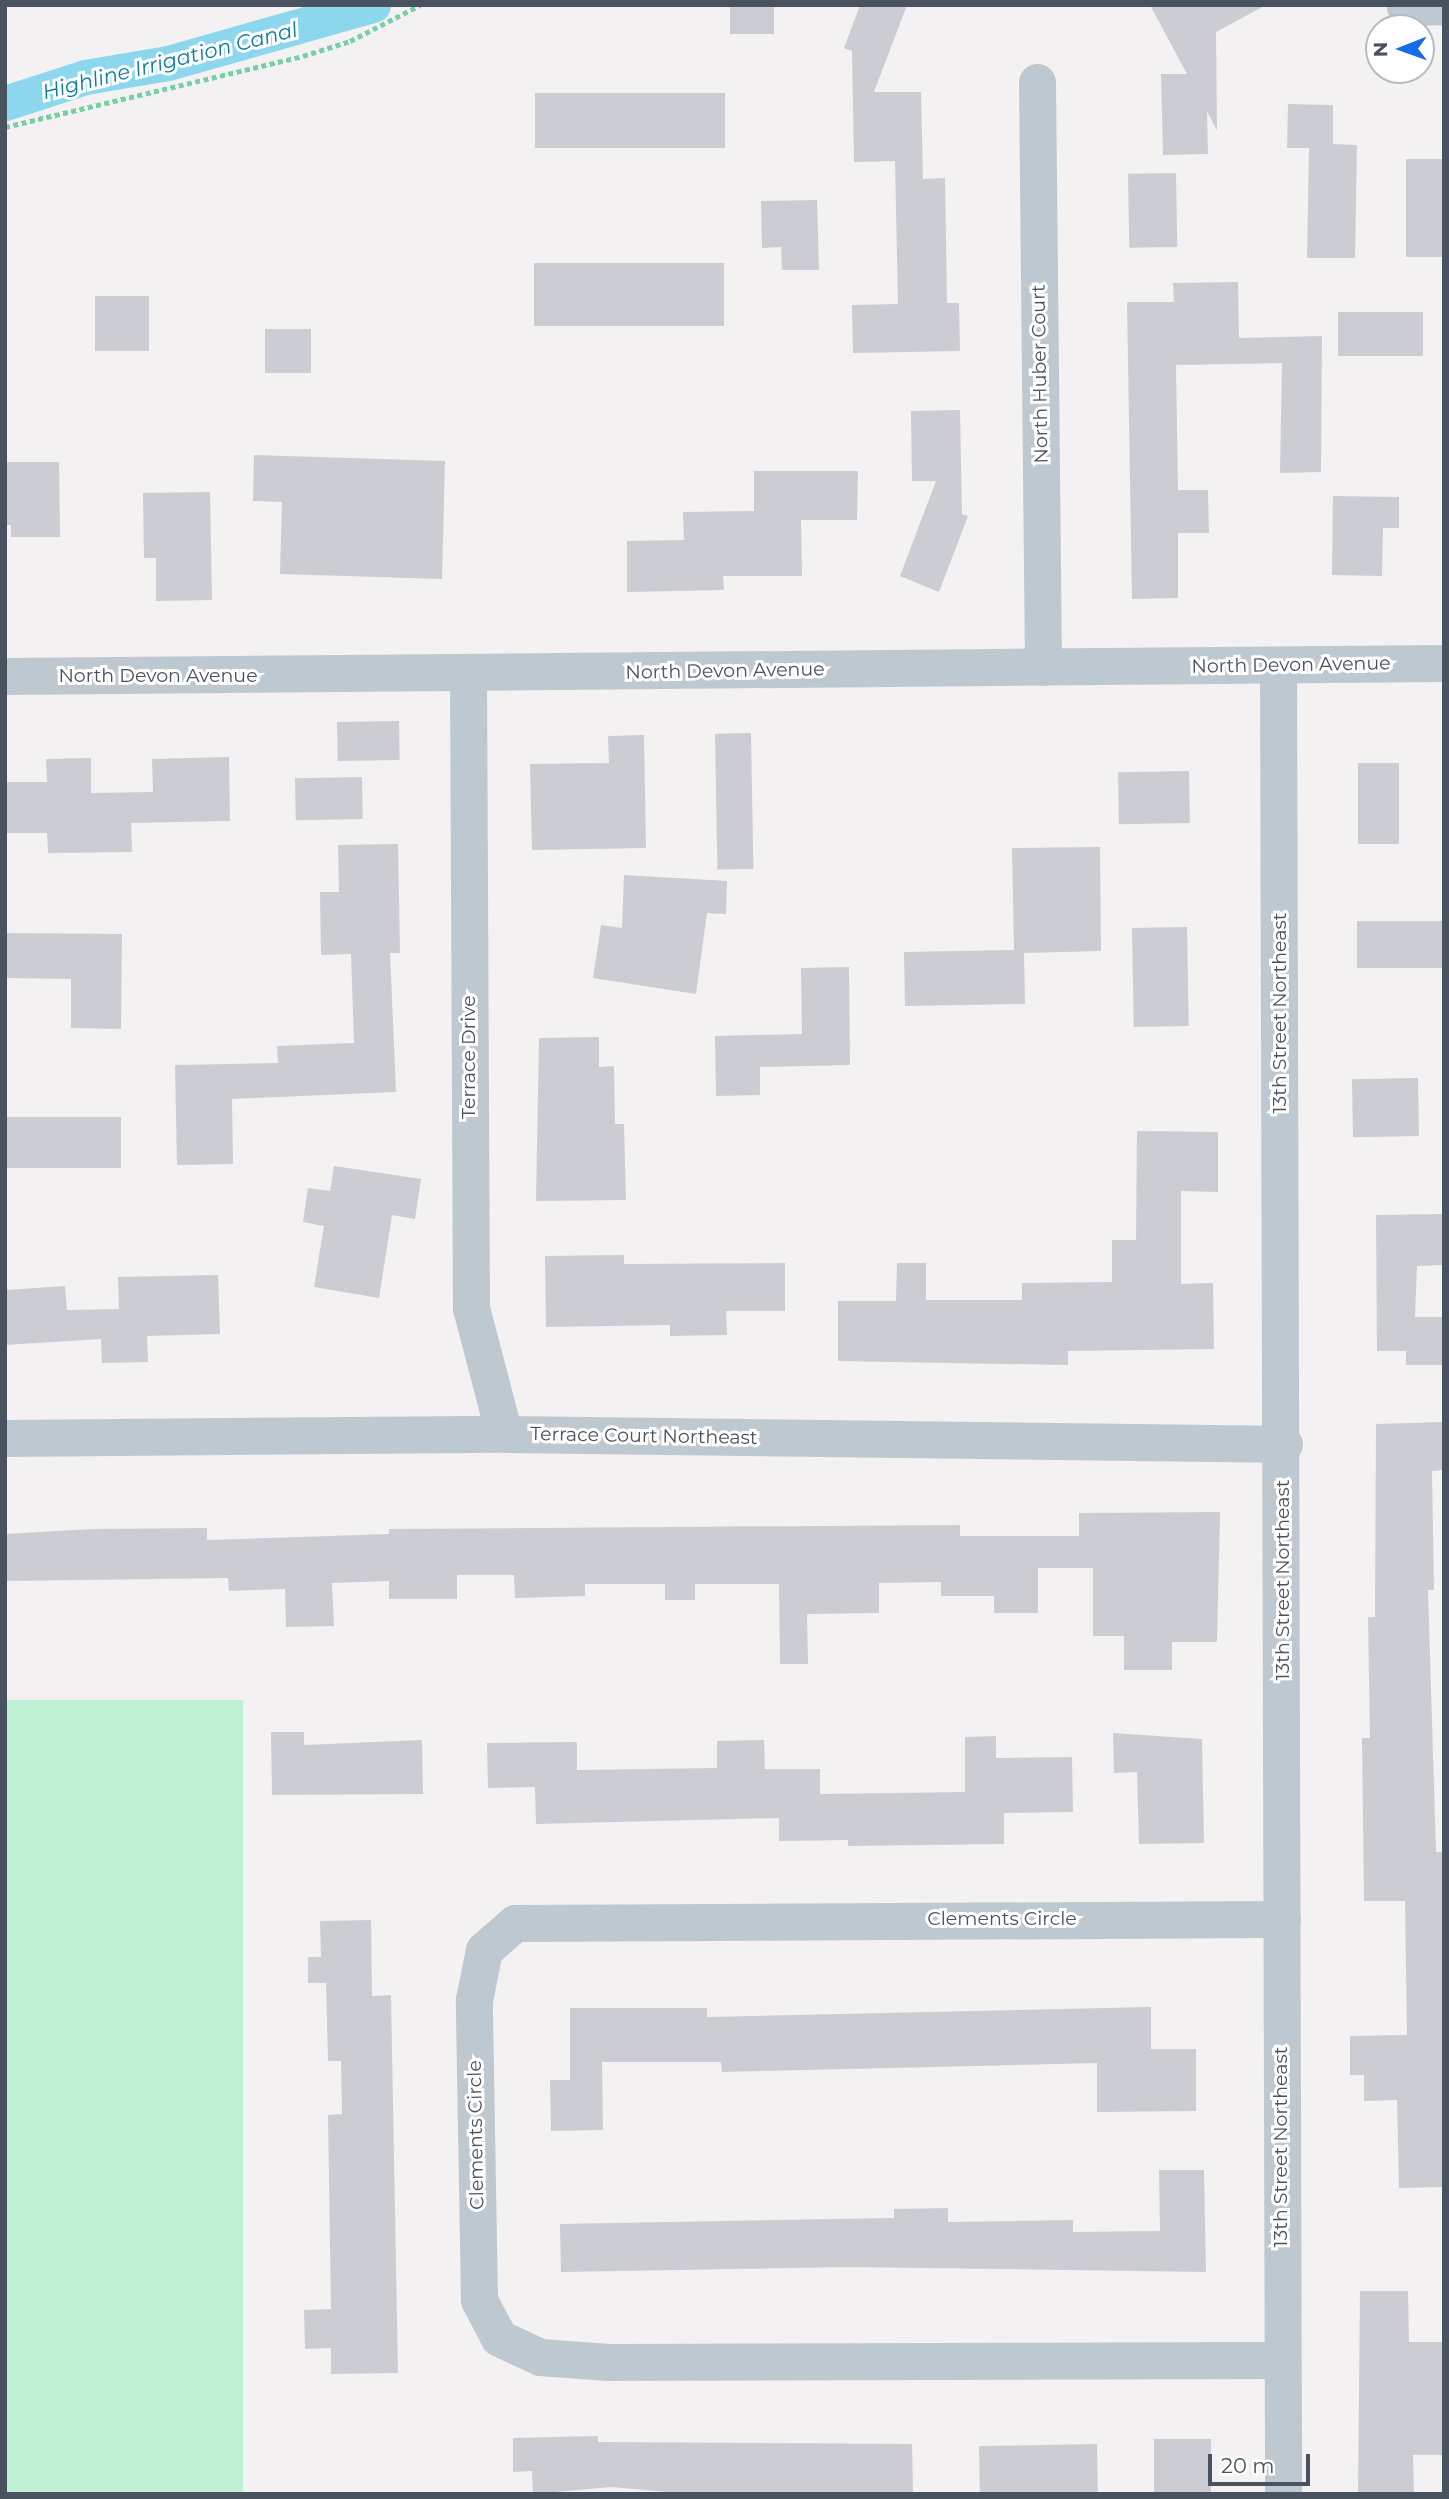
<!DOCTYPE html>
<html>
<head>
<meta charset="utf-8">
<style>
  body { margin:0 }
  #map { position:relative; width:1449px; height:2499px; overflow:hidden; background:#f3f1f1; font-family:Montserrat,sans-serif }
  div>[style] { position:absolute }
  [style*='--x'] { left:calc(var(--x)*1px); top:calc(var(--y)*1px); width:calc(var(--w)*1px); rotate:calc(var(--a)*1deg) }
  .green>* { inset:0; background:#bff0d3; transform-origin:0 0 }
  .canal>* { height:35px; margin:-17.5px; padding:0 17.5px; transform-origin:17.5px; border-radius:17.5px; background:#8cd7ee }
  .building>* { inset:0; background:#cbcdd3; transform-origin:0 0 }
  .path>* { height:4.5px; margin-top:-2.25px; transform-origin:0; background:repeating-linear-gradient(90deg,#77cfa5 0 5px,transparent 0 8.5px) }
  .street>* { height:37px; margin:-18.5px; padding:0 18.5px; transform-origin:18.5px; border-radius:18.5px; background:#bec8d0 }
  span { translate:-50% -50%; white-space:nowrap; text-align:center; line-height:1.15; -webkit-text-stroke:6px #fff; paint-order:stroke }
  .street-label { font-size:19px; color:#48535f }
  .water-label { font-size:21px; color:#0c7d9f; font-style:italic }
  .frame { position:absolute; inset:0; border:7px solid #48535f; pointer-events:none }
  .north { position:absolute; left:1365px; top:14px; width:70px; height:70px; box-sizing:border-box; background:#fff; border:2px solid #b6babf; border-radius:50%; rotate:269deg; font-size:19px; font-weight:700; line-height:28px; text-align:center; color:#48535f }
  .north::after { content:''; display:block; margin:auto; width:24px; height:32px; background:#176de7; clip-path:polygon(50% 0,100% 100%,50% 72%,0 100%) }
  .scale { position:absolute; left:1208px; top:2454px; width:102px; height:32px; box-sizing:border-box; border:4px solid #48535f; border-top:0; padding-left:9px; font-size:21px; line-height:24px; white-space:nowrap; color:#48535f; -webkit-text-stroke:5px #fff; paint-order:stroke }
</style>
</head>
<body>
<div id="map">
  <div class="green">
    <div style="left:243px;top:1700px;width:794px;height:238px;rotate:90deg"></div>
  </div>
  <div class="canal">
    <div style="--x:5;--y:103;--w:84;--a:-18"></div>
    <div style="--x:85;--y:77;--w:84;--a:-9.6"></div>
    <div style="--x:168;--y:63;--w:213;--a:-15.8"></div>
  </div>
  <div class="building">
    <div style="left:730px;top:5px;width:44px;height:29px"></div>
    <div style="clip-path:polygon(860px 5px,907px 5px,874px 92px,921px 92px,923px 179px,945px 178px,947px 303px,959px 303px,960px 351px,853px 353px,852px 305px,898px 304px,895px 161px,854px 162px,852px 51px,844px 48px)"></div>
    <div style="clip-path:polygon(1150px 5px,1266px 5px,1216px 32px,1217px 131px,1207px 111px,1208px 154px,1163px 155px,1161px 74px,1187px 74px)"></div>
    <div style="left:725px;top:93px;width:55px;height:190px;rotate:90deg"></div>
    <div style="clip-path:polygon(1288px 104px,1333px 105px,1333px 144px,1357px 145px,1355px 258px,1307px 258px,1309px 148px,1287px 148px)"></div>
    <div style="left:1444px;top:159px;width:98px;height:38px;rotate:90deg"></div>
    <div style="left:1176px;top:173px;width:74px;height:48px;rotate:89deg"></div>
    <div style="clip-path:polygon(817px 200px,819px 270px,782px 270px,781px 247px,762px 248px,761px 201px)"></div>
    <div style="left:724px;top:263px;width:63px;height:190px;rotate:90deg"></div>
    <div style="clip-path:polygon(1238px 282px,1239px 338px,1322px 336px,1321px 472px,1280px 473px,1282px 363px,1176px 365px,1178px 490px,1208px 490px,1209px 533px,1178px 533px,1178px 598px,1132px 599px,1127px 302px,1174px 302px,1173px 283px)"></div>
    <div style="left:95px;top:296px;width:54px;height:55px"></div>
    <div style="left:1423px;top:312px;width:44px;height:85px;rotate:90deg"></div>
    <div style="left:311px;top:329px;width:44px;height:46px;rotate:90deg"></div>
    <div style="clip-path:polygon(960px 410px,962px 514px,968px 516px,939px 592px,900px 576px,936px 481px,912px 481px,911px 411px)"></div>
    <div style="clip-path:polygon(254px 455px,445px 461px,442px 579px,280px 574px,282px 502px,253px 501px)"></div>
    <div style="clip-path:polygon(5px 462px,59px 462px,60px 537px,11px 537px,11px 525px,5px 525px)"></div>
    <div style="clip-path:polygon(754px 471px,858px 471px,857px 520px,801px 520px,802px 576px,723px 576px,724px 590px,627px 592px,627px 541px,684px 540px,683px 512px,754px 511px)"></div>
    <div style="clip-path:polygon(210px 492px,212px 600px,156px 601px,156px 558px,144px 558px,143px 493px)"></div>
    <div style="clip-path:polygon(1333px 496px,1399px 497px,1399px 528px,1383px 528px,1382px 576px,1332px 575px)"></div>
    <div style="left:399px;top:721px;width:39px;height:62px;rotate:89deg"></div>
    <div style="left:751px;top:733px;width:136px;height:36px;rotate:89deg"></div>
    <div style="clip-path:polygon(644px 735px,646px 848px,532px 850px,530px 764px,609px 763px,608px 736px)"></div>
    <div style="clip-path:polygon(229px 757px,230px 821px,131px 823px,132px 852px,48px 853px,47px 833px,5px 833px,5px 782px,47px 782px,46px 759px,91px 758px,91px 793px,153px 792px,152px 759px)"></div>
    <div style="left:1358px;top:763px;width:41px;height:81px"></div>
    <div style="left:1189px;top:771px;width:52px;height:71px;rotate:89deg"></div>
    <div style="left:362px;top:777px;width:42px;height:67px;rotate:89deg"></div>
    <div style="clip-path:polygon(398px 844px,400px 953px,390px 953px,396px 1092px,232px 1099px,233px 1164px,177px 1165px,175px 1065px,278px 1063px,277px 1046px,354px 1043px,351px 954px,321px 955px,320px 892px,339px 892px,338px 845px)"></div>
    <div style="clip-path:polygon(1100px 847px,1101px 951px,1024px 953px,1025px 1004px,905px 1006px,904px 952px,1014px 950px,1012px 848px)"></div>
    <div style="clip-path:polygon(624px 875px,727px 881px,726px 914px,707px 913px,696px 994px,593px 978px,601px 925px,622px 928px)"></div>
    <div style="left:1444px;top:921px;width:47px;height:87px;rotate:90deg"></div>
    <div style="left:1187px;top:927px;width:99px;height:55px;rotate:89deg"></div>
    <div style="clip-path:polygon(7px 933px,122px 934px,121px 1029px,71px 1028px,71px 979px,7px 978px)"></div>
    <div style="clip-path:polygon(849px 967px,850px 1065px,760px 1067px,760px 1095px,716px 1096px,715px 1036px,802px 1034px,801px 968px)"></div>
    <div style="clip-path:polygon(599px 1037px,599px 1067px,614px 1066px,615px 1124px,624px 1124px,626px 1200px,536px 1201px,539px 1038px)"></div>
    <div style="left:1418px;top:1078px;width:58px;height:66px;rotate:89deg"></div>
    <div style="left:121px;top:1117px;width:51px;height:116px;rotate:90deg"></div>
    <div style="clip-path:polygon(1137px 1131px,1218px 1132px,1218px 1192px,1181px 1191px,1181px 1284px,1213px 1283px,1214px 1349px,1068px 1351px,1068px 1365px,838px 1361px,838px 1301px,896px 1301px,897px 1263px,926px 1263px,926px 1300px,1022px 1300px,1022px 1283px,1112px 1282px,1112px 1240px,1136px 1240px)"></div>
    <div style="clip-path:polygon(334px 1166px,421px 1179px,415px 1219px,392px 1215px,379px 1298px,314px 1287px,324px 1226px,303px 1222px,308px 1188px,330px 1191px)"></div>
    <div style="clip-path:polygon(1444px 1214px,1444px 1265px,1417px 1266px,1415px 1317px,1444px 1317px,1444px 1365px,1406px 1365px,1406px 1351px,1377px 1351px,1376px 1215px)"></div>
    <div style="clip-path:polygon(624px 1255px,624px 1264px,785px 1263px,785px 1311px,726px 1311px,727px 1335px,670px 1336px,670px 1325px,546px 1327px,545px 1256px)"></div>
    <div style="clip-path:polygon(218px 1275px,220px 1334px,147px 1336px,148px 1362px,102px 1363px,101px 1339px,5px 1345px,5px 1290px,65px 1286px,67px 1310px,119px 1309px,118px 1277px)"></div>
    <div style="clip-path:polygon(1444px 1422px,1444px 1470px,1432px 1471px,1434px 1590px,1428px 1590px,1436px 1852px,1444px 1852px,1444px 2187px,1399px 2188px,1397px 2100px,1364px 2101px,1364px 2075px,1350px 2075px,1350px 2036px,1407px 2035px,1405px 1901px,1364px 1901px,1362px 1738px,1370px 1738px,1368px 1617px,1375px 1617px,1376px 1424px)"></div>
    <div style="clip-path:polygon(1220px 1512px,1217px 1642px,1172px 1642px,1172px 1670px,1124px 1670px,1124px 1636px,1093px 1636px,1093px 1568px,1038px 1568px,1038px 1613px,994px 1613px,994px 1596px,941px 1596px,941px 1582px,879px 1583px,879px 1613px,807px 1614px,808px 1664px,780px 1664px,779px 1584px,695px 1584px,695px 1600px,665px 1600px,665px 1584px,585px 1584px,585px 1596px,515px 1598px,514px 1575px,457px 1575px,457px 1599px,389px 1599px,389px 1581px,332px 1583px,334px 1626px,286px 1627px,285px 1589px,229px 1591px,228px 1578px,5px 1581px,5px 1534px,92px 1529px,207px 1528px,207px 1540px,389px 1534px,389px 1529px,960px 1525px,960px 1536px,1079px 1536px,1079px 1513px)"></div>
    <div style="clip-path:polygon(271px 1732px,304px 1732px,304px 1745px,422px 1740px,423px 1794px,272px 1795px)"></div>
    <div style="clip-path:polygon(1113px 1733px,1202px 1739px,1204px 1843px,1139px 1844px,1137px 1772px,1114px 1773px)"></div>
    <div style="clip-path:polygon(996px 1736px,996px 1758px,1072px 1757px,1073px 1812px,1004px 1813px,1004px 1844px,848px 1846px,848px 1840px,779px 1841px,779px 1818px,536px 1824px,535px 1787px,488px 1788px,487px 1743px,577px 1742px,577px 1770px,717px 1768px,717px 1741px,764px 1740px,765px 1769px,820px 1769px,820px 1794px,965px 1792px,965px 1737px)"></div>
    <div style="clip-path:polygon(371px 1920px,372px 1996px,391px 1995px,398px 2373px,331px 2374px,331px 2348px,305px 2349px,304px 2310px,331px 2309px,328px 2115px,342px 2114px,341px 2061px,328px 2061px,326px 1983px,308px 1983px,308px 1957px,321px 1957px,320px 1921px)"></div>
    <div style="clip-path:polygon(1151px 2007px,1151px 2049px,1196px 2049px,1196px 2111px,1097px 2112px,1097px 2063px,722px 2072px,721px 2062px,602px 2062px,603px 2130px,551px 2131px,550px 2080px,570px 2080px,570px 2008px,707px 2008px,707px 2017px)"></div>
    <div style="clip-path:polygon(1159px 2170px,1204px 2170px,1206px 2272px,848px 2267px,561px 2272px,560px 2224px,894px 2218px,894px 2209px,948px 2208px,948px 2222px,1073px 2220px,1073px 2232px,1160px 2231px)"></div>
    <div style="clip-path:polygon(1360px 2291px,1408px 2291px,1409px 2342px,1444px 2342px,1444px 2455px,1413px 2455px,1414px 2494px,1358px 2494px)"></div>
    <div style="clip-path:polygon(598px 2436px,598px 2442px,912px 2444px,913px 2492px,690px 2494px,611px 2487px,533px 2494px,532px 2471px,513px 2472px,513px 2438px)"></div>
    <div style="left:1154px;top:2439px;width:57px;height:55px"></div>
    <div style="left:1097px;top:2444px;width:50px;height:118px;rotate:89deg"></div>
  </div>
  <div class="path">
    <div style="--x:5;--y:127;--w:306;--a:-13.4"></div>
    <div style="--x:303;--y:56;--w:49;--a:-17.7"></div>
    <div style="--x:350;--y:41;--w:79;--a:-27.2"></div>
  </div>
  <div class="street">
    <div style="--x:1405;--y:7;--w:39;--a:-1"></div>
    <div style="--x:1037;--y:82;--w:585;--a:89.41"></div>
    <div style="--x:1278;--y:667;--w:1827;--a:89.84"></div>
    <div style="--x:468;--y:675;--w:633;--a:89.73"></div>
    <div style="--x:471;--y:1308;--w:130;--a:75.3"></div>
    <div style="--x:5;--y:676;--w:1439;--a:-0.52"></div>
    <div style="--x:5;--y:1438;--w:499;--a:-0.5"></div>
    <div style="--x:504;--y:1434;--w:780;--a:0.73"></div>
    <div style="--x:1280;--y:2360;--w:672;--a:179.83"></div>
    <div style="--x:608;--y:2362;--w:68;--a:-175.8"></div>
    <div style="--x:540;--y:2357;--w:45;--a:-155.1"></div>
    <div style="--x:499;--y:2338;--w:43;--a:-117.8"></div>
    <div style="--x:479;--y:2300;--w:300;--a:-91"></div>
    <div style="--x:474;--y:2000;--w:51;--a:-78.7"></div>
    <div style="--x:484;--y:1950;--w:41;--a:-41.1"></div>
    <div style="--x:515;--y:1923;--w:767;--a:-0.3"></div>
  </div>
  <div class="street-label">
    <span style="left:1040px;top:374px;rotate:-91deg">North Huber Court</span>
    <span style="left:1291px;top:665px;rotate:-1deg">North Devon Avenue</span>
    <span style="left:725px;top:671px;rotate:-1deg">North Devon Avenue</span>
    <span style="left:158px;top:676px">North Devon Avenue</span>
    <span style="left:1280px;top:1013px;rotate:-90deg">13th Street Northeast</span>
    <span style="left:469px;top:1057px;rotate:-90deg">Terrace Drive</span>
    <span style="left:644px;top:1436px;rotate:1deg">Terrace Court Northeast</span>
    <span style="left:1283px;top:1580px;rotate:-90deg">13th Street Northeast</span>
    <span style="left:1002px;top:1919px">Clements Circle</span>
    <span style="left:476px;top:2135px;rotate:-91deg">Clements Circle</span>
    <span style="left:1281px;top:2147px;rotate:-90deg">13th Street Northeast</span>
  </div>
  <div class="water-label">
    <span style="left:170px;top:61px;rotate:-14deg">Highline Irrigation Canal</span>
  </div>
  <div class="frame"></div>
  <div class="north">N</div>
  <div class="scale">20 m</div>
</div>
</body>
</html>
